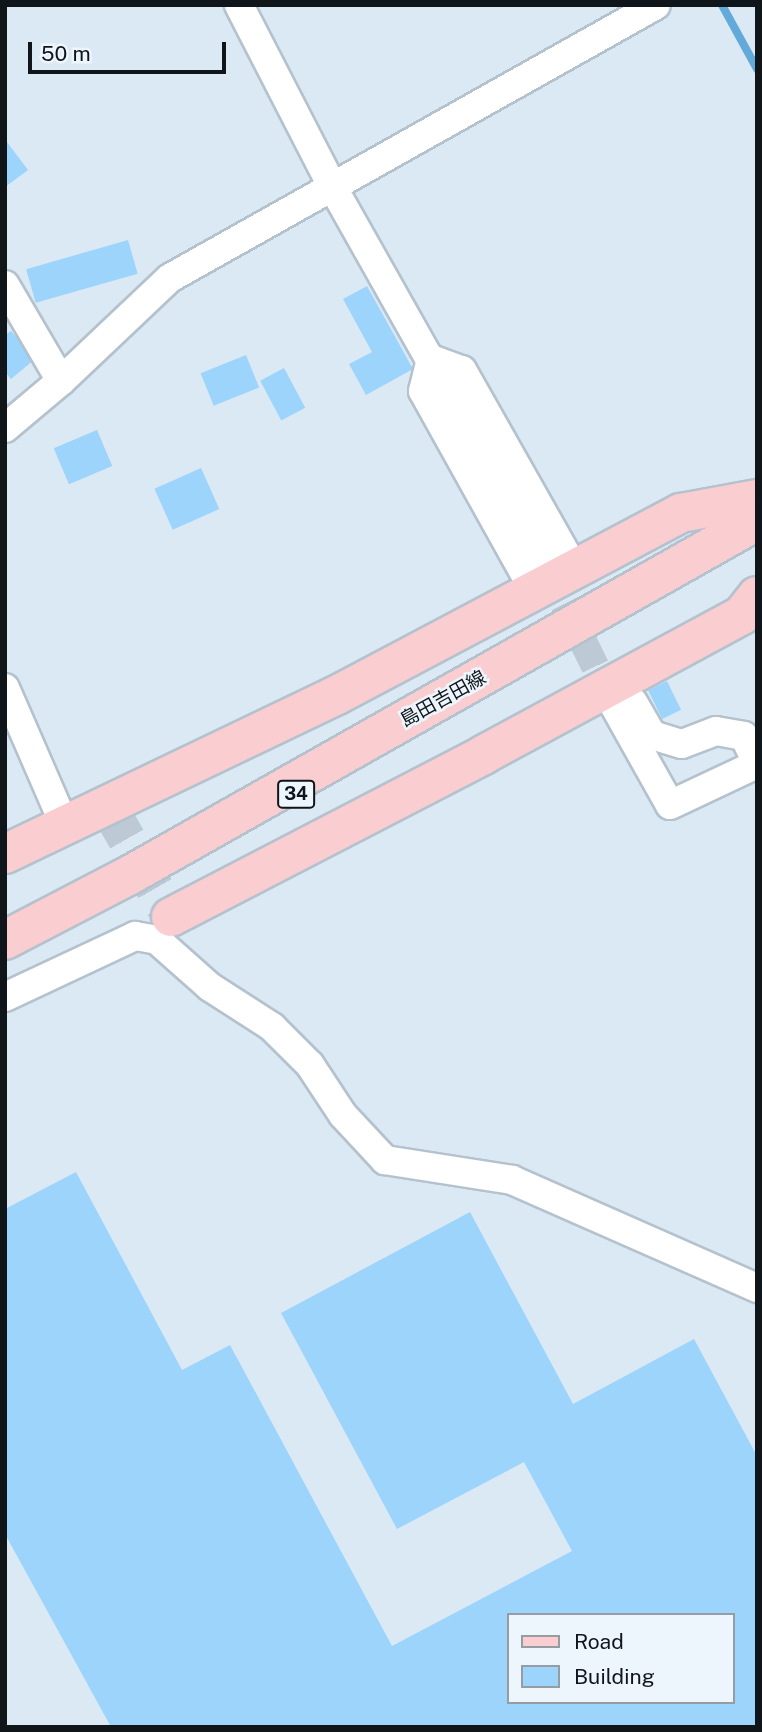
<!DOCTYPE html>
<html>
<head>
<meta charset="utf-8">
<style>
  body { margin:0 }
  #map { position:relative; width:762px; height:1732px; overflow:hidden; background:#dbe9f5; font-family:"Public Sans","Noto Sans JP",sans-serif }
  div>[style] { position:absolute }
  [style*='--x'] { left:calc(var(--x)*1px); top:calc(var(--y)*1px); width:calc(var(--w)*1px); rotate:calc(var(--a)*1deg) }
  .stream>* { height:8px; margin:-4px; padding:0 4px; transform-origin:4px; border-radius:4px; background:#63aada }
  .building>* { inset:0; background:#9cd4fc; transform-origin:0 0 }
  .minor-tunnel>* { height:28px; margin-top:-14px; transform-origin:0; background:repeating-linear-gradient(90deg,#bdc9d4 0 28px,transparent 0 42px) }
  .primary-tunnel>* { height:38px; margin-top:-19px; transform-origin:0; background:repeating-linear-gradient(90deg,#bdc9d4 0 38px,transparent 0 57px) }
  .roads { filter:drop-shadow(2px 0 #b4c2cd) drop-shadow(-2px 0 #b4c2cd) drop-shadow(0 2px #b4c2cd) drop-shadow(0 -2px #b4c2cd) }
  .minor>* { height:28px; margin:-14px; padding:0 14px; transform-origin:14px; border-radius:14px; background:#fff }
  .primary>* { height:38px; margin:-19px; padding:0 19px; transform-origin:19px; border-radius:19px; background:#facdd1 }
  span { translate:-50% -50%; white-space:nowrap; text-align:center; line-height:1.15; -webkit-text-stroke:5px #edf6fd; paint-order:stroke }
  .shield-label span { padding:2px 5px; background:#edf6fd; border:2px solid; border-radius:5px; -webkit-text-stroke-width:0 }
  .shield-label { font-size:18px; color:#101519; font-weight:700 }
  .street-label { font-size:19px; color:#101519 }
  .frame { position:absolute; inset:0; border:7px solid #101519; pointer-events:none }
  .legend { position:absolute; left:507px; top:1613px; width:228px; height:91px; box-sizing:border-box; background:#edf6fd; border:2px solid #959ca2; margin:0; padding:9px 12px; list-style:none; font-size:21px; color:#101519 }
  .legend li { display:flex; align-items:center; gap:14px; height:35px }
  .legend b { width:35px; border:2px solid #959ca2 }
  .scale { position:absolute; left:28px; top:42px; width:198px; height:32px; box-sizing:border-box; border:4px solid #101519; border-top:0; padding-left:9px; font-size:21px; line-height:24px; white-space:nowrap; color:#101519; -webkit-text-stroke:5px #edf6fd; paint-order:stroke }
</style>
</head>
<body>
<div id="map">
  <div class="stream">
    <div style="--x:722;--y:5;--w:73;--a:61.3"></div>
  </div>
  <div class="building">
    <div style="clip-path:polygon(7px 142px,28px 170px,5px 187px,5px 143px)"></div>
    <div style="left:128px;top:240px;width:35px;height:106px;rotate:74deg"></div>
    <div style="clip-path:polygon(367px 286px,413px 369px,366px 395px,349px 364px,372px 352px,343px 299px)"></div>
    <div style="clip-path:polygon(11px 331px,35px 359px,11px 379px,5px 372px,5px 335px)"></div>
    <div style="left:246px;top:355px;width:35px;height:49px;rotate:68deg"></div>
    <div style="left:284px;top:368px;width:45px;height:27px;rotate:62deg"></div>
    <div style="left:97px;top:430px;width:39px;height:47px;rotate:67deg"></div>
    <div style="left:201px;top:468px;width:45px;height:51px;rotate:66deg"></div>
    <div style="left:667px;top:681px;width:32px;height:21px;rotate:64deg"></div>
    <div style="clip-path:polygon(evenodd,76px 1172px,182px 1370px,230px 1345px,392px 1646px,572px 1551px,524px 1462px,397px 1529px,281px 1313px,470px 1212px,573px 1404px,694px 1339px,757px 1456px,757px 1727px,111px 1727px,5px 1534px,5px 1209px,76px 1172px,508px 1615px,732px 1615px,732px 1702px,508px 1702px,508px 1615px)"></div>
  </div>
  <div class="minor-tunnel">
    <div style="--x:546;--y:566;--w:155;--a:63.9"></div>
  </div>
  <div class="primary-tunnel">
    <div style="--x:108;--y:806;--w:128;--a:60.4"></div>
  </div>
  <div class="roads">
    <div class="minor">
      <div style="--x:239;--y:5;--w:203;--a:62.8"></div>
      <div style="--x:332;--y:186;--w:436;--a:60.6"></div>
      <div style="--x:5;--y:285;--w:111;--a:59.7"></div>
      <div style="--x:431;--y:359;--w:33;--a:104"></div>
      <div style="--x:423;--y:391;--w:227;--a:60.9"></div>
      <div style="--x:431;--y:359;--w:33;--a:20"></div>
      <div style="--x:462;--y:370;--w:227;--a:60.5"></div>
      <div style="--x:5;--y:428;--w:73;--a:-40"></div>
      <div style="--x:61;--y:381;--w:150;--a:-43.4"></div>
      <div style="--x:170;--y:278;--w:557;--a:-29.32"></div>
      <div style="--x:5;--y:688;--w:150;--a:66.5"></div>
      <div style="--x:633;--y:702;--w:38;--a:60"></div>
      <div style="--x:652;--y:735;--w:31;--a:17"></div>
      <div style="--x:682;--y:744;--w:36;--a:-21"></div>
      <div style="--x:716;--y:731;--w:28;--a:10"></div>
      <div style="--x:744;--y:736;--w:30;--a:64"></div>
      <div style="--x:615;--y:707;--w:112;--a:60.7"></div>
      <div style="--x:670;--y:805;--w:96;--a:-25.2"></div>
      <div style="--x:5;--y:997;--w:144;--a:-25.1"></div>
      <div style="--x:135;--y:936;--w:22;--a:10"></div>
      <div style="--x:157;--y:940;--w:71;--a:41.6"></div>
      <div style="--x:210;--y:987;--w:74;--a:32.8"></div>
      <div style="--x:272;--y:1027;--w:54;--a:45"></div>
      <div style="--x:310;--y:1065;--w:60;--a:56.6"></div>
      <div style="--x:343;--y:1115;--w:62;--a:47"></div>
      <div style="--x:385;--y:1160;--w:129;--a:8.9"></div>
      <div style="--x:512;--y:1180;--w:268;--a:23.8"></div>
    </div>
    <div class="primary">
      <div style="--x:5;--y:854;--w:368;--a:-25.6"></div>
      <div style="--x:337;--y:695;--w:389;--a:-27.9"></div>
      <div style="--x:681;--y:513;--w:77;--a:-10.4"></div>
      <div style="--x:171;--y:917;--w:352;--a:-27.4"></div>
      <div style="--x:483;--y:755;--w:294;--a:-28.4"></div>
      <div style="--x:742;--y:615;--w:24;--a:-52"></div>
      <div style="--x:5;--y:940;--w:141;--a:-27.5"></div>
      <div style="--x:130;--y:875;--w:720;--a:-29.45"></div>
    </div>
  </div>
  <div class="shield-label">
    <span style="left:296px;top:794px">34</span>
  </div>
  <div class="street-label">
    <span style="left:443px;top:699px;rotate:-29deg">島田吉田線</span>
  </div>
  <div class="frame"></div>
  <ul class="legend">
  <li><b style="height:9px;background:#facdd1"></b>Road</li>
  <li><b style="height:19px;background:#9cd4fc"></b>Building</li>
  </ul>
  <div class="scale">50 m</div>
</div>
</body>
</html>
